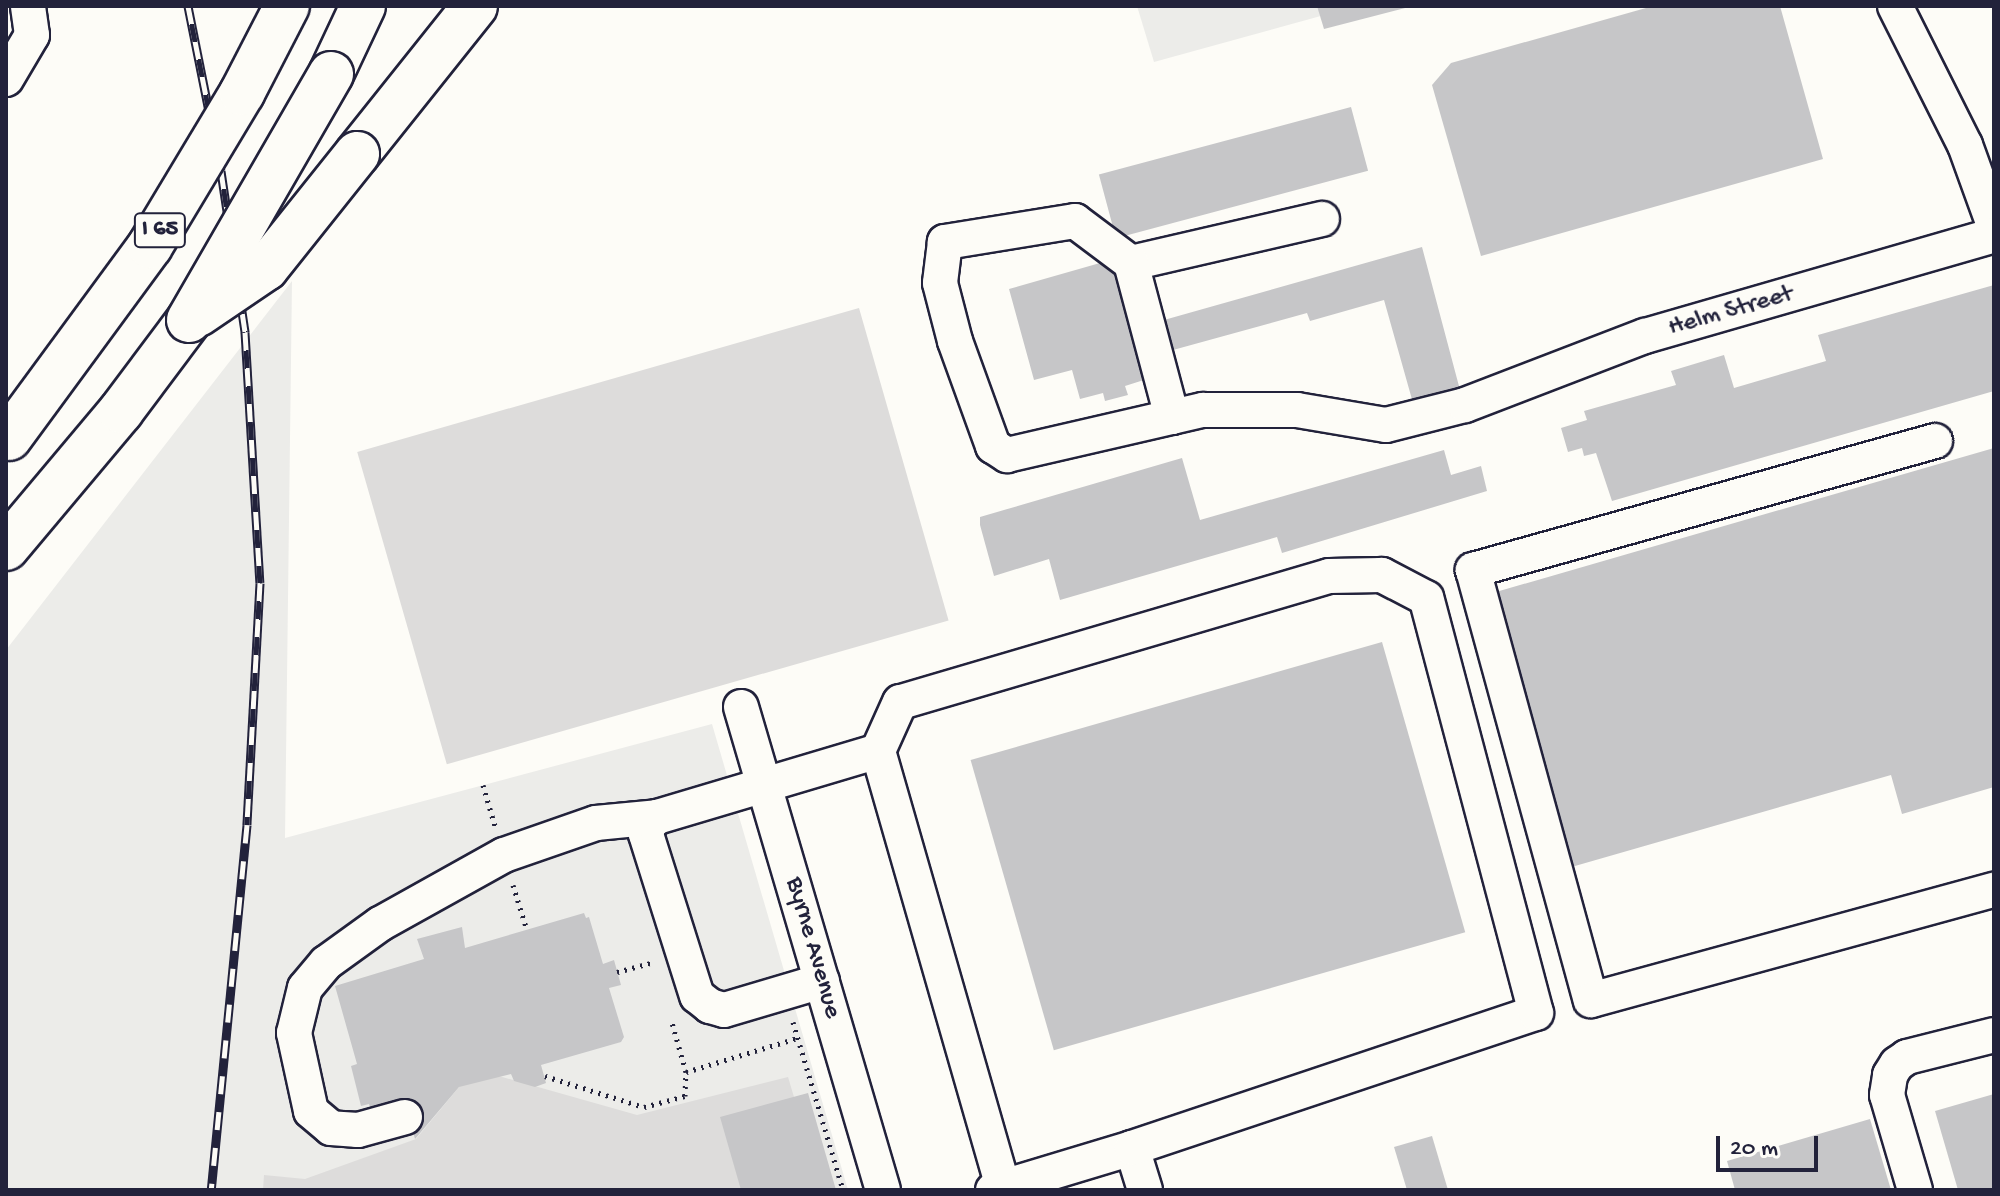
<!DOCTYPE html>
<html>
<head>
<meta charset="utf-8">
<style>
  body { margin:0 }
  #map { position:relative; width:2000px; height:1196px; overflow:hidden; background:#fdfcf7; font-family:"Gochi Hand",sans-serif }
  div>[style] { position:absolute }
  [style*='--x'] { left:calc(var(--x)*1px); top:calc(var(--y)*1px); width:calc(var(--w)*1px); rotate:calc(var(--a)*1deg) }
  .built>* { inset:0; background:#ecece9 }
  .green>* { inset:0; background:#dddcdb; transform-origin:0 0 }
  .building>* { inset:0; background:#c6c6c8; transform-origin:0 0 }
  .path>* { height:5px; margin-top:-2.5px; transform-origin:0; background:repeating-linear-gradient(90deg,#22223b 0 2px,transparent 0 8px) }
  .roads { filter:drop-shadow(2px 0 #22223b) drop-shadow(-2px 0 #22223b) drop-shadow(0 2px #22223b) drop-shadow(0 -2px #22223b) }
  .minor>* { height:34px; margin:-17px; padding:0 17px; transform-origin:17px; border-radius:17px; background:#fdfcf7 }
  .highway>* { height:44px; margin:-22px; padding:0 22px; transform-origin:22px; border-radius:22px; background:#fdfcf7 }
  .rail>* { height:9px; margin-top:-4.5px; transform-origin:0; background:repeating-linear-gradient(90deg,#fdfcf7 0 18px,#22223b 0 36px); box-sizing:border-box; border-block:2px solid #22223b }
  .bridges { filter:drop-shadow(2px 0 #22223b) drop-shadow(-2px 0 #22223b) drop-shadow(0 2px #22223b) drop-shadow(0 -2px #22223b) }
  .highway-bridge>* { height:44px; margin:-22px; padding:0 22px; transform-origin:22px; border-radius:22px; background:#fdfcf7 }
  span { translate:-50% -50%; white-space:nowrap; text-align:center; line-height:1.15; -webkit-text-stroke:8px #fdfcf7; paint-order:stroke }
  .shield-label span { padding:2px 6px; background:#fdfcf7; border:2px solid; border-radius:6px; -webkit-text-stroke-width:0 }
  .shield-label { font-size:24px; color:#22223b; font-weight:700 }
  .street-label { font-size:26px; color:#22223b }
  .frame { position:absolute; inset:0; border:8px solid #22223b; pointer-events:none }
  .scale { position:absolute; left:1716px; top:1136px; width:102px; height:36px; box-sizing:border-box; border:4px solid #22223b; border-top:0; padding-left:10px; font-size:24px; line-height:28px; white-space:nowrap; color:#22223b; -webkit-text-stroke:6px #fdfcf7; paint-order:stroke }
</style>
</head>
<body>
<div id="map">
  <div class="built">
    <div style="clip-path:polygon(1137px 6px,1357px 6px,1154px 62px)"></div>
    <div style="clip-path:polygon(292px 281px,285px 838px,712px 724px,848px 1190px,6px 1190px,6px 650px)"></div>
  </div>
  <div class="green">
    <div style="left:859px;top:308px;width:325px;height:522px;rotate:74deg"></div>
    <div style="clip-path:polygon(474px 1069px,637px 1115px,788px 1077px,822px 1190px,263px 1190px,264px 1175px,305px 1179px,416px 1139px)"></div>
  </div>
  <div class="building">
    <div style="clip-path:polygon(1317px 6px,1409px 6px,1409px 7px,1324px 29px)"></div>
    <div style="clip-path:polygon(1653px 6px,1780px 6px,1823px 159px,1481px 256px,1432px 85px,1451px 63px)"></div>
    <div style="left:1351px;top:107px;width:66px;height:261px;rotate:75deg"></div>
    <div style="clip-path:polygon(1422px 247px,1460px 390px,1413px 403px,1384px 300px,1310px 321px,1307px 313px,1173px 350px,1164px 320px)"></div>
    <div style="clip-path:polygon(1114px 259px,1147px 379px,1125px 386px,1128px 395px,1105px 401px,1103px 393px,1080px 399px,1072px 370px,1034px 380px,1009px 289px)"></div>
    <div style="clip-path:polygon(1994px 285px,1994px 391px,1612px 501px,1596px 453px,1584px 456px,1582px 448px,1568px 452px,1561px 428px,1587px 420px,1584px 411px,1676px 385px,1671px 371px,1724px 355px,1734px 388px,1826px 361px,1818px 335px)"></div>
    <div style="clip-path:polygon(1994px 448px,1994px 787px,1902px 814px,1891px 775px,1568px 868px,1489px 594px)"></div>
    <div style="clip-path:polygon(1444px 450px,1451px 475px,1481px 466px,1487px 491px,1282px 553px,1277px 537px,1060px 600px,1049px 559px,994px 576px,980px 525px,980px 517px,1182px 458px,1200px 520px)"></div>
    <div style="left:1382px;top:642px;width:302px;height:428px;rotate:74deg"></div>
    <div style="clip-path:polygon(584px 913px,586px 918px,589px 917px,603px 964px,614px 960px,621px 985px,609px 988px,624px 1037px,621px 1042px,541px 1065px,546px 1083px,535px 1087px,514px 1081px,511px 1074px,459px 1087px,415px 1139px,405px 1103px,372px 1113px,369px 1104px,361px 1106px,351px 1066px,357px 1064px,335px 986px,424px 959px,417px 939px,462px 927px,465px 948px)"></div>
    <div style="clip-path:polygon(808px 1093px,836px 1190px,741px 1190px,720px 1117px)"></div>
    <div style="clip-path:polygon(1994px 1094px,1994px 1190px,1958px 1190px,1935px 1111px)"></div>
    <div style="clip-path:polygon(1870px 1119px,1891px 1190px,1735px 1190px,1727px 1161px)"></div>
    <div style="clip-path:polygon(1432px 1136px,1448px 1190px,1407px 1190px,1394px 1147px)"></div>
  </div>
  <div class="path">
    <div style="--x:483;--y:785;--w:43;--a:73.7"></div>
    <div style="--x:513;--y:885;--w:47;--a:72.7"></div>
    <div style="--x:617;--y:972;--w:38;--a:-15"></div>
    <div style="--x:793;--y:1022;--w:175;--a:73.4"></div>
    <div style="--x:686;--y:1072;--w:116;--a:-17"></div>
    <div style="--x:545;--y:1076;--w:104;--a:17.4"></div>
    <div style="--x:644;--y:1107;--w:42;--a:-15"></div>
    <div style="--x:685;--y:1096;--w:24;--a:-88"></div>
    <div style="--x:686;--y:1072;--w:55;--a:-105.8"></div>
  </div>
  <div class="roads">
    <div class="minor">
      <div style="--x:1895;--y:6;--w:156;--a:63.3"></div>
      <div style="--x:1965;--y:145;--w:85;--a:70.1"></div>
      <div style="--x:6;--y:79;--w:51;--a:-59.4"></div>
      <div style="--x:32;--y:35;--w:29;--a:-98"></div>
      <div style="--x:1131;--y:263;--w:196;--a:-13"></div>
      <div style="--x:1172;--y:417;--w:159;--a:-104.9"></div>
      <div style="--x:1131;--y:263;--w:70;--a:-143.1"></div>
      <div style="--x:1075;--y:221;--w:132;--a:170.8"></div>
      <div style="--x:945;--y:242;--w:41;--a:97"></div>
      <div style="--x:940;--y:283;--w:60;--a:75.5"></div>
      <div style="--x:955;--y:341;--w:112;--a:70.1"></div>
      <div style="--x:993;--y:446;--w:17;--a:33"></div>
      <div style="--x:1007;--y:455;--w:169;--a:-13"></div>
      <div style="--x:1172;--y:417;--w:32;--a:-13"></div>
      <div style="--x:1203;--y:410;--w:94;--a:0"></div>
      <div style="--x:1297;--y:410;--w:90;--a:9.6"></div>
      <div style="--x:1386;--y:425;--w:81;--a:-14.2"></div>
      <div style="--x:1465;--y:405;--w:193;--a:-21"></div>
      <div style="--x:1645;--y:336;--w:363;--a:-16.1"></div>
      <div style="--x:1935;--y:441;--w:480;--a:164.4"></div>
      <div style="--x:1473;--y:570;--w:446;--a:74.7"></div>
      <div style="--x:1591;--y:1000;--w:418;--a:-15.3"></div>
      <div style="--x:741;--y:707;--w:503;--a:73.62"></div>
      <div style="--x:822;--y:981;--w:102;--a:163.5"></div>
      <div style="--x:724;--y:1010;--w:15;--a:-164"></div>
      <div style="--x:710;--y:1006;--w:16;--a:-142"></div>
      <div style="--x:697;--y:996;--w:170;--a:-107.5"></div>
      <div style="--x:646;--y:834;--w:10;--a:-73"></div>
      <div style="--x:649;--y:824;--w:11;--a:-41"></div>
      <div style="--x:657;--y:817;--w:231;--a:-16.6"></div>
      <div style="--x:405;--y:1117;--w:49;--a:164.5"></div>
      <div style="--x:358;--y:1130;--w:27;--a:-176"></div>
      <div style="--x:331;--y:1128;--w:26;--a:-140"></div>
      <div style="--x:311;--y:1111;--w:80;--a:-102.3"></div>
      <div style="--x:294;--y:1033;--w:46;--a:-76.3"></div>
      <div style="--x:305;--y:988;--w:33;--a:-50"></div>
      <div style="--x:326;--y:963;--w:67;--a:-35.8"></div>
      <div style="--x:380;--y:924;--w:142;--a:-29.1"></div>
      <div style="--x:504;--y:855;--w:97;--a:-19.2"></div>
      <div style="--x:596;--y:823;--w:61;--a:-5.6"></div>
      <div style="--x:1132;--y:1148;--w:44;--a:72.8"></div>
      <div style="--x:993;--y:1190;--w:10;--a:-17"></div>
      <div style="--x:1003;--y:1187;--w:135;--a:-16.8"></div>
      <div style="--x:1132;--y:1148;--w:426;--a:-18.5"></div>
      <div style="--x:1536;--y:1013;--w:429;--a:-104.8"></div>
      <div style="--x:1426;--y:598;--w:50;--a:-152.4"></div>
      <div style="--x:1382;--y:575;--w:53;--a:178.9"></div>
      <div style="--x:1329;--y:576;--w:447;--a:163.6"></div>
      <div style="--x:900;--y:702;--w:54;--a:114.2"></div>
      <div style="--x:878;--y:751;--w:454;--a:74"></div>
      <div style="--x:1003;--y:1187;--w:3;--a:72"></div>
      <div style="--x:1915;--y:1190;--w:99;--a:-106.4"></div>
      <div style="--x:1887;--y:1095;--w:20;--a:-81"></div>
      <div style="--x:1890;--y:1075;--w:13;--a:-58"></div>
      <div style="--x:1897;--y:1064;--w:12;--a:-35"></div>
      <div style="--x:1907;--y:1057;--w:90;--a:-14.2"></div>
    </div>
    <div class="highway">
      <div style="--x:331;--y:74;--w:75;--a:-64.8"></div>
      <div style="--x:357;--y:154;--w:189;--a:-51.4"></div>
      <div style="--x:6;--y:548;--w:179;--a:-50"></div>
      <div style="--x:121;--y:411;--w:114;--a:-53.2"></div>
    </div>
  </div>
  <div class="rail">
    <div style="--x:188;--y:6;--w:168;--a:78.7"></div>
    <div style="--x:221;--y:171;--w:163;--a:81.5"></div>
    <div style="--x:245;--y:332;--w:251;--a:86.6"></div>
    <div style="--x:260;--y:583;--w:242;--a:93.1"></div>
    <div style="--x:247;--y:825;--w:367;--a:95.6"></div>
  </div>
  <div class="bridges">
    <div class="highway-bridge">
      <div style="--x:198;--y:314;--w:82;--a:-34.1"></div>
      <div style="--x:266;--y:268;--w:146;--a:-51.4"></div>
      <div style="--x:189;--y:320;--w:284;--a:-60"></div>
      <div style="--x:9;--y:438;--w:238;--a:-53.7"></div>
      <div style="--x:150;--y:246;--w:179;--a:-59"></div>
      <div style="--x:242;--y:93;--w:98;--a:-62.7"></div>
    </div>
  </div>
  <div class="shield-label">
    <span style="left:160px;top:230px">I 65</span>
  </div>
  <div class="street-label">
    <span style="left:1731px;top:312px;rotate:-16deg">Helm Street</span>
    <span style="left:812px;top:948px;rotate:74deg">Byrne Avenue</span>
  </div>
  <div class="frame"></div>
  <div class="scale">20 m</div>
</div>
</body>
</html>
